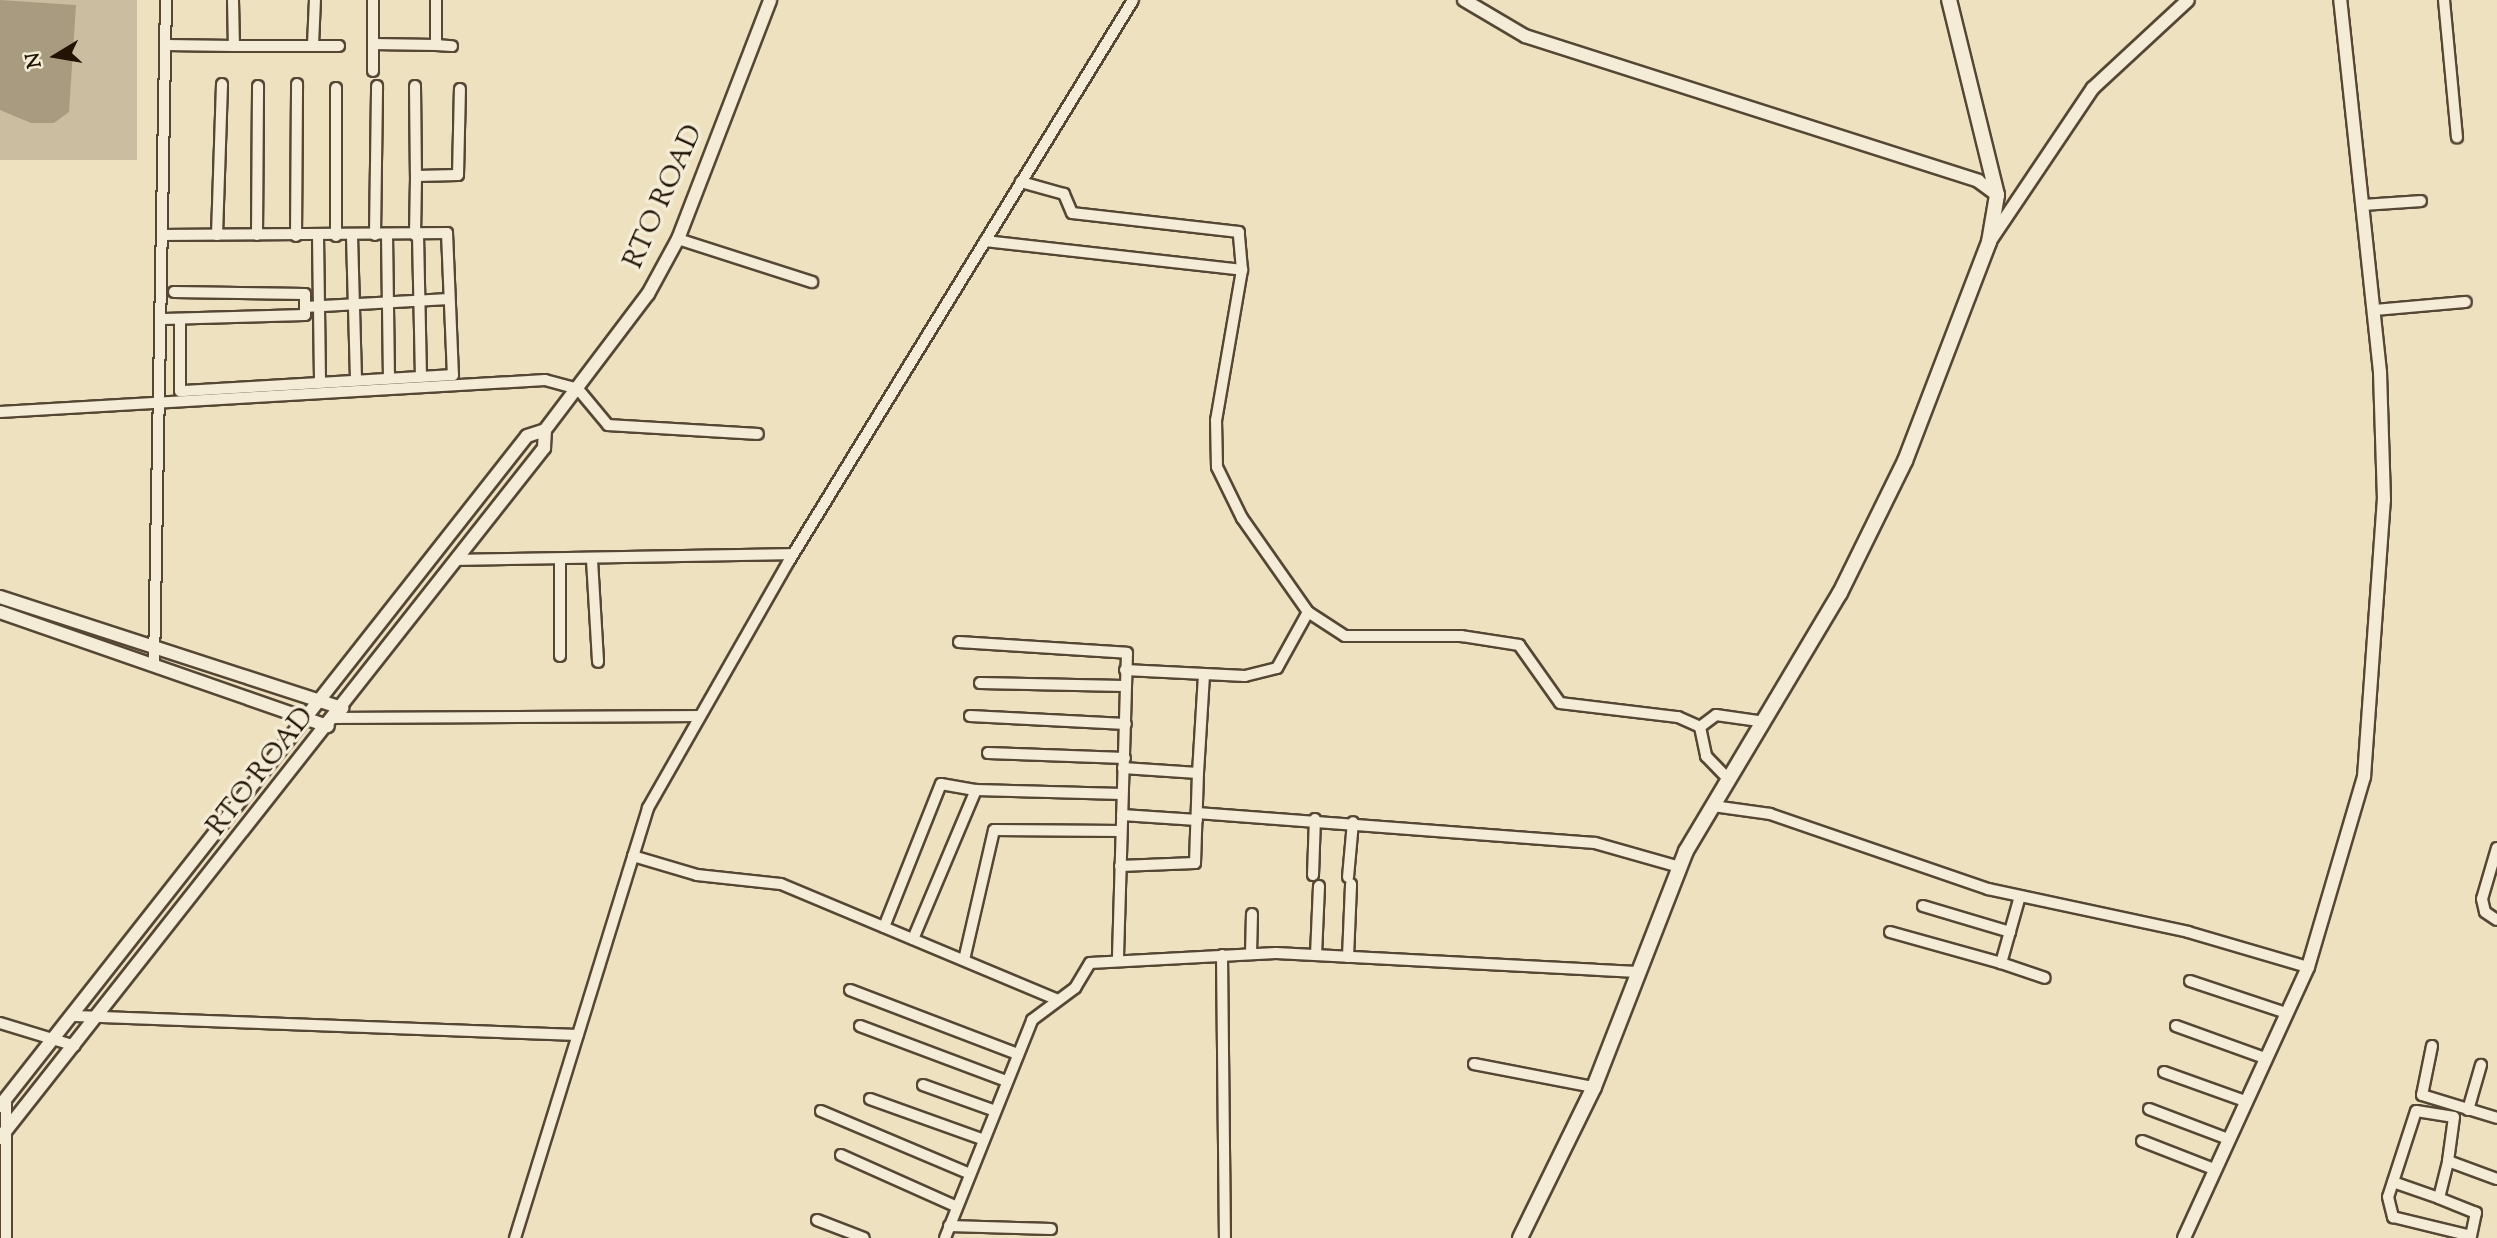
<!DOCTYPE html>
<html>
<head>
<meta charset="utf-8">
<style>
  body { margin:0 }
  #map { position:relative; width:2497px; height:1238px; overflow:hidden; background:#eee1c0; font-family:"Sorts Mill Goudy",serif }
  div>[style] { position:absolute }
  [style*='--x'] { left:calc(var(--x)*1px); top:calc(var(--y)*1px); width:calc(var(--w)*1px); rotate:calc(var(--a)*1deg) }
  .green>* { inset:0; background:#cbbea0; transform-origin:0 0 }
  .water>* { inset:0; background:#a99b80 }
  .roads { filter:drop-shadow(2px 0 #554734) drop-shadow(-2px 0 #554734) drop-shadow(0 2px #554734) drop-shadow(0 -2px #554734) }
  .minor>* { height:10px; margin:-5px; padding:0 5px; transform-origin:5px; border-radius:5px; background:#f4ecd6 }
  .tertiary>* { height:12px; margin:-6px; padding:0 6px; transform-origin:6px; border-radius:6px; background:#f4ecd6 }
  .secondary>* { height:14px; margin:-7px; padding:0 7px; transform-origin:7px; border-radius:7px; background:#f4ecd6 }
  span { translate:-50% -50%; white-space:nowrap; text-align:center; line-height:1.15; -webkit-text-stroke:7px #f4ecd6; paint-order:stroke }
  .street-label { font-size:28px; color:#221405 }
  .north { position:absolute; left:21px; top:21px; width:70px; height:70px; -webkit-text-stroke:5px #f4ecd6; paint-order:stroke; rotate:259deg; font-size:19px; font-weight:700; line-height:28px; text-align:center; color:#221405 }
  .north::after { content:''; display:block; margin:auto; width:24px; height:32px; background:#221405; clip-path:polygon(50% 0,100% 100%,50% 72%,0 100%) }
</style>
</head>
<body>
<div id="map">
  <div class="green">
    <div style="left:0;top:0;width:137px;height:160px"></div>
  </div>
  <div class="water">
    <div style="clip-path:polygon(0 0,76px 5px,69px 112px,54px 123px,31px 123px,0 110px)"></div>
  </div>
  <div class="roads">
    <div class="minor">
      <div style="--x:233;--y:0;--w:46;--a:88.8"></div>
      <div style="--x:234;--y:46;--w:105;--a:0"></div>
      <div style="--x:373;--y:0;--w:44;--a:90"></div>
      <div style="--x:436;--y:0;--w:45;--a:90"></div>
      <div style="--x:436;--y:45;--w:16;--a:4"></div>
      <div style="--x:2444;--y:0;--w:138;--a:84.6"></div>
      <div style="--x:166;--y:45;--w:68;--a:0.8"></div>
      <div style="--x:313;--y:45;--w:45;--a:-87.5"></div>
      <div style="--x:373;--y:71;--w:27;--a:-90"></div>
      <div style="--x:373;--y:44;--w:63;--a:0.9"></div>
      <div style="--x:415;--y:86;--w:90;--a:89.4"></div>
      <div style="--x:336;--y:88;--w:148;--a:90"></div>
      <div style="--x:2364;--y:205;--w:57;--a:-4"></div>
      <div style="--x:164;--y:235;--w:283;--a:-0.4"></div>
      <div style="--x:447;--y:233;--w:142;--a:87.6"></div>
      <div style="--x:453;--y:375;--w:273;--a:176.6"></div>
      <div style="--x:180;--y:391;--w:72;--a:-90"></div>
      <div style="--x:217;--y:235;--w:151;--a:-88.1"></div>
      <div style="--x:257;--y:235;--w:149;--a:-89.6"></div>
      <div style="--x:375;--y:235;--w:149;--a:-89.2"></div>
      <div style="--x:387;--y:235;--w:143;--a:89.2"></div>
      <div style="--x:415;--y:235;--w:59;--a:-89"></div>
      <div style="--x:416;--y:176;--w:42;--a:-1.4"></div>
      <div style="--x:458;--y:175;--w:86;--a:-88.7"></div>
      <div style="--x:418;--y:235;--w:141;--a:88.8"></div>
      <div style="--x:296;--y:236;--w:152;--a:-89.6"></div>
      <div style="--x:318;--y:236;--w:146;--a:89.2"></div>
      <div style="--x:352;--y:236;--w:144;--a:88.4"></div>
      <div style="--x:678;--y:239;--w:141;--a:17.8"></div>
      <div style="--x:985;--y:241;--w:259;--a:6.4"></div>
      <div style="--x:1242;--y:270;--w:38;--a:-95"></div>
      <div style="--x:1239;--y:232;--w:168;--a:-173.5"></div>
      <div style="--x:1072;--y:213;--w:21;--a:-113"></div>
      <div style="--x:1064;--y:194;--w:45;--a:-164.4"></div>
      <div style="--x:1242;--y:270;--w:152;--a:99.8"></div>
      <div style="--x:1216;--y:420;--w:47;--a:88.8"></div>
      <div style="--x:1217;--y:467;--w:57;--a:63.9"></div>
      <div style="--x:1242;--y:518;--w:115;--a:54.9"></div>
      <div style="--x:1308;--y:612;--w:44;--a:33"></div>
      <div style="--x:1345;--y:636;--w:116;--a:0"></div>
      <div style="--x:1461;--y:636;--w:59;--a:8.8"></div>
      <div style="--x:1519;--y:645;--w:71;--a:54.7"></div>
      <div style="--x:1560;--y:703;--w:119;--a:6.8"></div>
      <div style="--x:1678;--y:717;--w:24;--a:24"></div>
      <div style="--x:1700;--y:727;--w:30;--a:78"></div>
      <div style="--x:1706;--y:756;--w:33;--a:46"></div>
      <div style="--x:305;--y:307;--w:144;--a:-3.2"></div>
      <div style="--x:2374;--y:310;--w:92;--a:-5"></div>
      <div style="--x:164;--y:319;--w:141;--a:-1.6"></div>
      <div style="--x:305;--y:315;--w:21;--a:-90"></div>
      <div style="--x:305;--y:294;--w:131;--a:-179.1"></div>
      <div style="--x:0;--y:412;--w:546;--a:-3.36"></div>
      <div style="--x:545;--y:380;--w:34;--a:15"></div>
      <div style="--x:578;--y:389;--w:47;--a:50.2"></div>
      <div style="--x:608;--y:425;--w:150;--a:3.4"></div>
      <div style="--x:456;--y:560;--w:337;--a:-1"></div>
      <div style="--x:592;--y:560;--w:102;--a:86.6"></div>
      <div style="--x:959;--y:642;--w:168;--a:3.7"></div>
      <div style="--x:1127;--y:653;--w:306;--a:91.7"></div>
      <div style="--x:560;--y:656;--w:97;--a:-90"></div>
      <div style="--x:154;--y:665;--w:665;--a:-88.97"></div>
      <div style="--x:1125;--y:670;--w:120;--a:2.9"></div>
      <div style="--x:1245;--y:676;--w:33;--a:-14"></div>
      <div style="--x:1277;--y:668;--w:64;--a:-61"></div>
      <div style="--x:980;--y:683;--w:144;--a:1.2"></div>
      <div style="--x:970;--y:716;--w:156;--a:2.9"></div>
      <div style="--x:335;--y:718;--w:365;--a:-0.3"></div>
      <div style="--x:1700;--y:727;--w:20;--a:-37"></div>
      <div style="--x:1716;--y:715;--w:49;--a:8.1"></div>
      <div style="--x:988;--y:753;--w:137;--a:2.1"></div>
      <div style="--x:1123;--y:768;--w:75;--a:3.8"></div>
      <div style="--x:1198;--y:773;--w:99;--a:-86.5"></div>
      <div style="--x:1713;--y:806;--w:58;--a:8"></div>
      <div style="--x:1770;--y:814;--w:231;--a:19"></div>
      <div style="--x:1988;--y:889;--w:205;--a:12.1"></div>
      <div style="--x:2188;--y:932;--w:125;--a:16.3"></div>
      <div style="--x:1197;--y:813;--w:399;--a:4.3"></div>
      <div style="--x:1595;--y:843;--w:88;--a:15.8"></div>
      <div style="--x:1122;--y:815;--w:75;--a:3.8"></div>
      <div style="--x:2497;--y:848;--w:53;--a:106.4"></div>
      <div style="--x:2482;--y:899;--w:13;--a:77"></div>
      <div style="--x:2485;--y:912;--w:14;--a:34"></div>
      <div style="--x:633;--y:856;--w:67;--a:16.5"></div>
      <div style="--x:697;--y:875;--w:84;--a:6.1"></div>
      <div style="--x:781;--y:884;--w:300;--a:22.7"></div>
      <div style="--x:1120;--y:866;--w:75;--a:-2.3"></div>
      <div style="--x:1195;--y:863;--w:90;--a:-88.1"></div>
      <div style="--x:1313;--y:875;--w:56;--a:-88"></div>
      <div style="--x:1348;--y:877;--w:55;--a:-84.8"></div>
      <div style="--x:2020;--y:896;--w:70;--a:105.8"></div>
      <div style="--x:2001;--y:963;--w:46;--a:18.8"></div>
      <div style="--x:1923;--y:906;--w:91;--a:16.6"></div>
      <div style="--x:884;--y:927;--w:154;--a:-68.3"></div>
      <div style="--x:941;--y:784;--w:36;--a:10"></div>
      <div style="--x:1890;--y:932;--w:115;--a:15.6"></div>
      <div style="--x:913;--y:939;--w:162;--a:-67.1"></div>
      <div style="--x:976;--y:790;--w:146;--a:1.6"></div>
      <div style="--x:1251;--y:954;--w:40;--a:-88.6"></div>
      <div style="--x:1222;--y:955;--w:283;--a:89.4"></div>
      <div style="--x:1316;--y:955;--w:69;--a:-87.5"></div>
      <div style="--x:1348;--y:957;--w:73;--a:-87.6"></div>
      <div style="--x:964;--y:960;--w:133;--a:-77"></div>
      <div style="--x:994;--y:830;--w:127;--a:0.5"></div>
      <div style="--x:2190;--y:981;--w:101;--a:18.4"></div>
      <div style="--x:850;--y:990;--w:180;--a:20.9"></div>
      <div style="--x:75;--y:1016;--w:503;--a:2.16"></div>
      <div style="--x:0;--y:1023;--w:78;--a:17"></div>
      <div style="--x:860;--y:1026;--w:156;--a:20.6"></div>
      <div style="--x:2176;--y:1026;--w:95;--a:19.8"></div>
      <div style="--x:2432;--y:1046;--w:50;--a:101.5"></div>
      <div style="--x:2422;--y:1095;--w:78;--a:17"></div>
      <div style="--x:1474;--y:1064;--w:122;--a:10.9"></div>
      <div style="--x:2164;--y:1072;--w:86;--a:19.7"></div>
      <div style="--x:923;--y:1085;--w:74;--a:19.7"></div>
      <div style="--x:6;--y:1099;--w:139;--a:90"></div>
      <div style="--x:870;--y:1099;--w:119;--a:19.7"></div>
      <div style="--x:2149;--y:1109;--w:85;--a:20.8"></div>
      <div style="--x:2468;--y:1110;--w:47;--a:-73.9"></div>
      <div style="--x:821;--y:1111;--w:160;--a:22.9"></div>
      <div style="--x:2142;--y:1141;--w:77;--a:21.3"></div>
      <div style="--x:841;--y:1155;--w:125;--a:24.1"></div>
      <div style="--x:2448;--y:1161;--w:44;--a:-82.2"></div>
      <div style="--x:2454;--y:1117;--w:38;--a:-171"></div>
      <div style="--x:2416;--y:1111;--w:90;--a:108"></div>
      <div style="--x:2388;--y:1197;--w:21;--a:76"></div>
      <div style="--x:2393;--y:1217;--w:80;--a:13.7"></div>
      <div style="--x:2471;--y:1236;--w:24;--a:-78"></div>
      <div style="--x:2476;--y:1213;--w:40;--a:-158"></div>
      <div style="--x:2439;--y:1198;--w:38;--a:-76"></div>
      <div style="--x:2448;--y:1161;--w:52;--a:20.2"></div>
      <div style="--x:2393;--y:1182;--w:49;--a:19.2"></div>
      <div style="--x:817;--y:1220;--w:50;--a:21"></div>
      <div style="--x:949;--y:1226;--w:102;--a:1.7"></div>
      <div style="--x:515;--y:1238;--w:450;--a:-72.8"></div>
      <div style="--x:648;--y:808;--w:284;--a:-60.3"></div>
      <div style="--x:789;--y:561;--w:658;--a:-58.48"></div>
      <div style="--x:945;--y:1238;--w:235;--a:-68.2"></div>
      <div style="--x:1032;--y:1020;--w:54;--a:-36.7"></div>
      <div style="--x:1075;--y:988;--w:29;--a:-59"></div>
      <div style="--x:1090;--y:963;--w:186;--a:-3.1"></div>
      <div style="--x:1276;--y:953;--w:362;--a:3"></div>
    </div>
    <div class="tertiary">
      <div style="--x:1464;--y:0;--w:71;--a:30.5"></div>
      <div style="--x:1525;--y:36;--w:476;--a:17.7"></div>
      <div style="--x:1978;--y:181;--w:24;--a:36"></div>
      <div style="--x:1990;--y:241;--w:184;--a:-56.1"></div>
      <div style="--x:2093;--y:88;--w:129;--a:-42.8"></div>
      <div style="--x:0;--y:597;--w:360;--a:18"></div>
      <div style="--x:0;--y:612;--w:347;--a:19.2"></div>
      <div style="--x:0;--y:1106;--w:852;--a:-51.81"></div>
      <div style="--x:527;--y:436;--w:19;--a:-18"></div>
      <div style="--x:545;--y:430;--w:171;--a:-52.9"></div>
      <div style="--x:648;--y:294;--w:63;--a:-61.4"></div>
      <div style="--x:678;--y:239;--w:256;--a:-68.9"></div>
      <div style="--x:0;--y:1138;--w:879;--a:-51.75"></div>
      <div style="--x:544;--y:448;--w:18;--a:-87"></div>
      <div style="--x:2184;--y:1238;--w:298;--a:-65.4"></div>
      <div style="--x:2308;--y:967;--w:198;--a:-73.6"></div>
      <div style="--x:2364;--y:777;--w:278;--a:-85.9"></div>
      <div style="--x:2384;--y:500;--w:128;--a:-91.8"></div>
      <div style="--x:2380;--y:372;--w:374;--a:-96.1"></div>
    </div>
    <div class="secondary">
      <div style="--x:1520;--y:1238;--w:168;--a:-63.9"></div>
      <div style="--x:1594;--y:1087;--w:253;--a:-68.7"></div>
      <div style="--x:1686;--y:851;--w:300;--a:-59.2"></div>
      <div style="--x:1840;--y:593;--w:147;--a:-63.8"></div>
      <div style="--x:1905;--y:461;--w:235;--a:-69"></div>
      <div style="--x:1989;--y:242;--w:48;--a:-80.3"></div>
      <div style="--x:1997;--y:195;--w:201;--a:-103.8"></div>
    </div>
  </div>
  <div class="street-label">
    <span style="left:664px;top:197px;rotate:-66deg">RTO ROAD</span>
    <span style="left:261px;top:772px;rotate:-52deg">RTO ROAD</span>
  </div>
  <div class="north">N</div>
</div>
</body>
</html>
